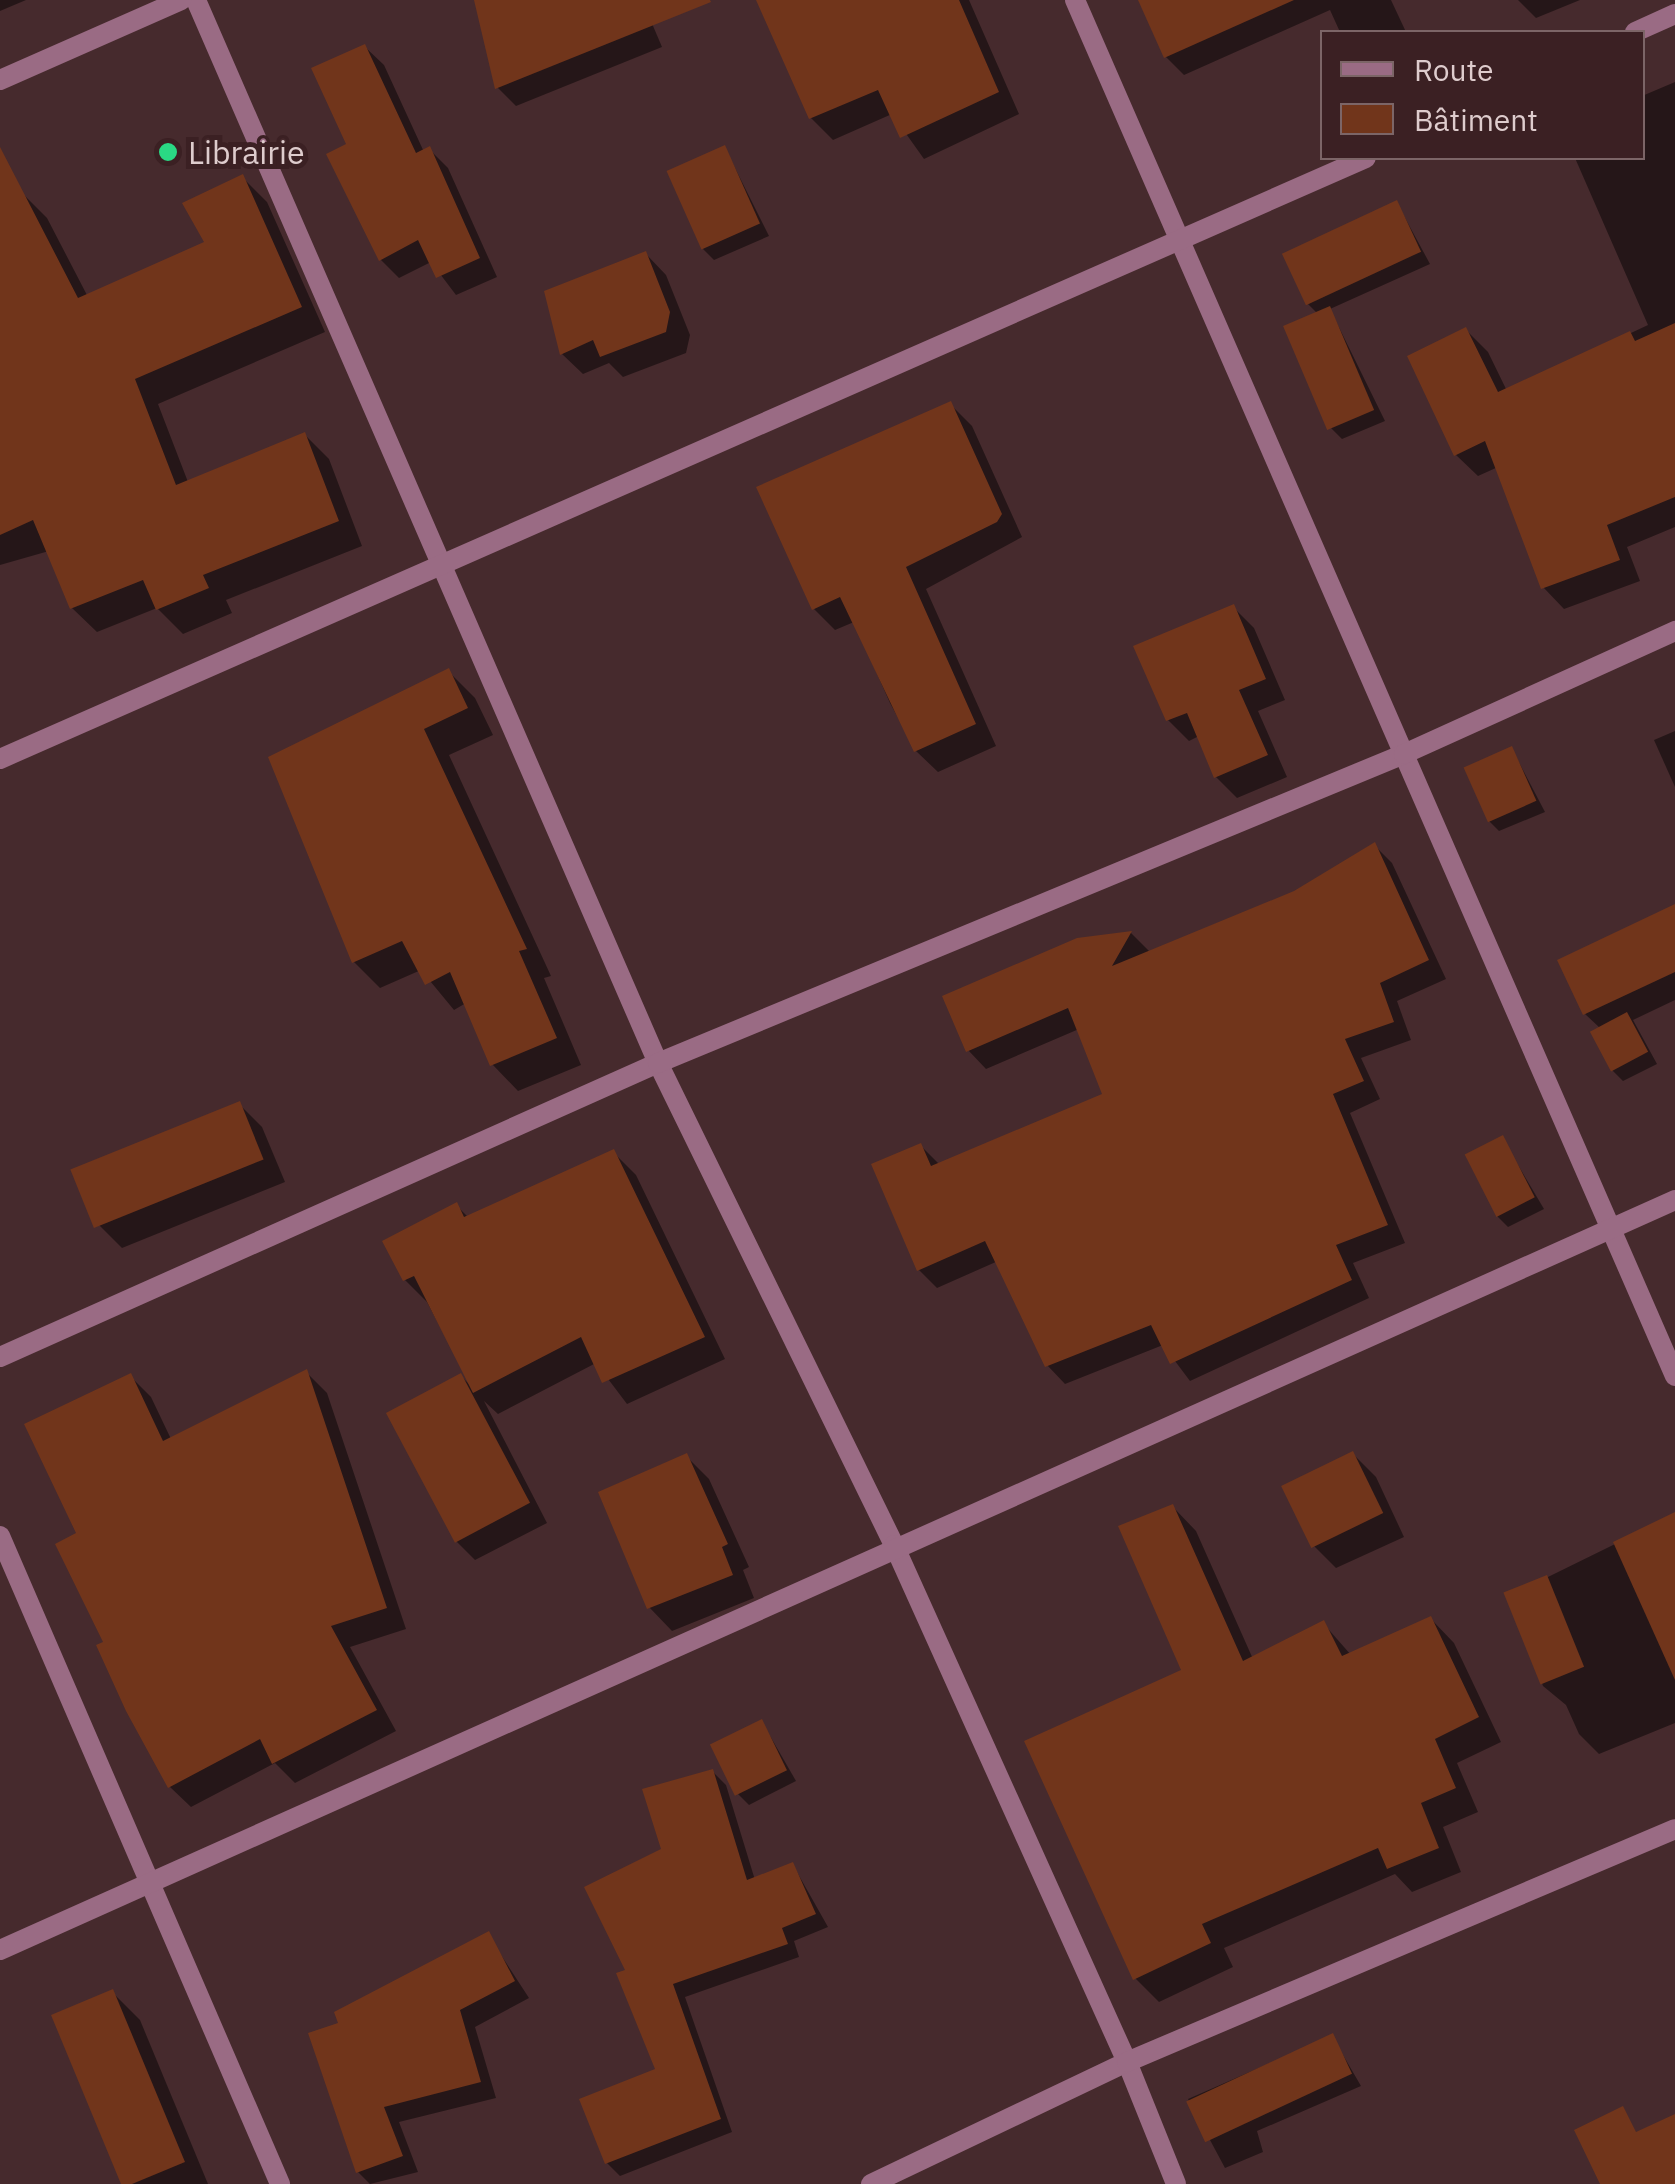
<!DOCTYPE html>
<html>
<head>
<meta charset="utf-8">
<style>
  body { margin:0 }
  #map { position:relative; width:1675px; height:2184px; overflow:hidden; background:#462a2d; font-family:"IBM Plex Sans",sans-serif }
  div>[style] { position:absolute }
  [style*='--x'] { left:calc(var(--x)*1px); top:calc(var(--y)*1px); width:calc(var(--w)*1px); rotate:calc(var(--a)*1deg) }
  .shadow>* { inset:0; background:#0007 }
  .building>* { inset:0; background:#71351b; transform-origin:0 0 }
  .minor>* { height:20px; margin:-10px; padding:0 10px; transform-origin:10px; border-radius:10px; background:#9a6b84 }
  .tertiary>* { height:20px; margin:-10px; padding:0 10px; transform-origin:10px; border-radius:10px; background:#9a6b84 }
  .dots>* { width:28px; height:28px; translate:-50% -50%; box-sizing:border-box; border:5px solid #3b2023; border-radius:50% }
  span { translate:-50% -50%; white-space:nowrap; text-align:center; line-height:1.15; -webkit-text-stroke:10px #3b2023; paint-order:stroke }
  .poi-label { font-size:32px; color:#decccd }
  .left { translate:0 -50%; text-align:left }
  .legend { position:absolute; left:1320px; top:30px; width:325px; height:130px; box-sizing:border-box; background:#3b2023; border:2px solid #7c6567; margin:0; padding:12px 18px; list-style:none; font-size:30px; color:#decccd }
  .legend li { display:flex; align-items:center; gap:20px; height:50px }
  .legend b { width:50px; border:2px solid #7c6567 }
</style>
</head>
<body>
<div id="map">
  <div class="shadow">
    <div style="clip-path:polygon(0 0,26px 0,0 11px)"></div>
    <div style="clip-path:polygon(476px 0,642px 0,662px 47px,516px 106px,498px 88px)"></div>
    <div style="clip-path:polygon(759px 0,969px 0,1019px 114px,924px 159px,892px 114px,833px 140px,811px 118px)"></div>
    <div style="clip-path:polygon(1142px 0,1391px 0,1406px 32px,1340px 32px,1330px 10px,1184px 75px,1166px 57px)"></div>
    <div style="clip-path:polygon(1518px 0,1580px 0,1536px 18px)"></div>
    <div style="clip-path:polygon(365px 47px,384px 65px,424px 152px,429px 149px,448px 168px,497px 277px,456px 295px,431px 262px,399px 278px,381px 260px,349px 146px)"></div>
    <div style="clip-path:polygon(1675px 82px,1675px 527px,1627px 547px,1640px 581px,1564px 609px,1543px 587px,1498px 467px,1478px 476px,1456px 455px,1466px 330px,1488px 352px,1507px 391px,1648px 325px,1575px 158px,1642px 158px,1642px 96px)"></div>
    <div style="clip-path:polygon(725px 148px,769px 236px,714px 260px,703px 249px)"></div>
    <div style="clip-path:polygon(242px 177px,267px 202px,325px 332px,158px 404px,188px 482px,305px 435px,329px 459px,362px 546px,226px 600px,232px 613px,183px 634px,157px 608px,97px 632px,72px 608px,49px 551px,0 565px,0 204px,22px 193px,47px 218px,88px 297px,207px 243px)"></div>
    <div style="clip-path:polygon(1397px 203px,1430px 264px,1330px 309px,1385px 421px,1342px 439px,1331px 428px,1318px 314px,1307px 303px)"></div>
    <div style="clip-path:polygon(646px 254px,666px 275px,690px 335px,686px 353px,623px 377px,609px 363px,583px 374px,562px 354px)"></div>
    <div style="clip-path:polygon(950px 404px,972px 426px,1022px 537px,926px 589px,996px 746px,938px 772px,916px 751px,890px 703px,854px 622px,835px 630px,814px 609px)"></div>
    <div style="clip-path:polygon(1233px 607px,1254px 628px,1285px 700px,1258px 711px,1287px 777px,1237px 798px,1216px 777px,1199px 736px,1189px 741px,1168px 720px)"></div>
    <div style="clip-path:polygon(448px 671px,475px 698px,493px 735px,449px 755px,551px 976px,544px 978px,581px 1065px,518px 1091px,492px 1064px,466px 1003px,454px 1010px,421px 970px,380px 988px,354px 962px,271px 758px)"></div>
    <div style="clip-path:polygon(1675px 731px,1675px 787px,1654px 740px)"></div>
    <div style="clip-path:polygon(1512px 749px,1545px 812px,1499px 831px,1488px 820px)"></div>
    <div style="clip-path:polygon(1374px 845px,1392px 863px,1446px 979px,1397px 1001px,1411px 1040px,1361px 1058px,1380px 1099px,1350px 1113px,1405px 1243px,1353px 1263px,1369px 1298px,1190px 1381px,1163px 1345px,1065px 1384px,1047px 1365px,998px 1261px,937px 1288px,919px 1270px,921px 1146px,940px 1165px,1105px 1095px,1079px 1029px,986px 1069px,968px 1050px,1076px 941px,1131px 933px,1151px 953px,1295px 893px)"></div>
    <div style="clip-path:polygon(1675px 907px,1675px 1000px,1633px 1020px,1657px 1064px,1623px 1081px,1612px 1070px,1600px 1028px,1585px 1014px)"></div>
    <div style="clip-path:polygon(239px 1104px,262px 1127px,285px 1182px,122px 1248px,99px 1225px)"></div>
    <div style="clip-path:polygon(1502px 1138px,1544px 1209px,1508px 1227px,1497px 1216px)"></div>
    <div style="clip-path:polygon(613px 1152px,636px 1175px,725px 1359px,627px 1404px,596px 1363px,498px 1414px,484px 1401px,547px 1523px,475px 1560px,455px 1540px,461px 1376px,472px 1387px,427px 1302px,405px 1280px,457px 1206px,469px 1218px)"></div>
    <div style="clip-path:polygon(306px 1372px,327px 1393px,406px 1629px,350px 1647px,396px 1731px,295px 1783px,275px 1763px,191px 1807px,170px 1787px,106px 1643px,80px 1535px,130px 1376px,151px 1397px,171px 1439px)"></div>
    <div style="clip-path:polygon(1353px 1454px,1376px 1477px,1404px 1537px,1336px 1568px,1313px 1545px)"></div>
    <div style="clip-path:polygon(686px 1456px,709px 1479px,749px 1567px,743px 1570px,754px 1598px,672px 1631px,649px 1607px)"></div>
    <div style="clip-path:polygon(1173px 1507px,1196px 1531px,1253px 1659px,1323px 1623px,1351px 1655px,1431px 1619px,1454px 1643px,1501px 1742px,1457px 1763px,1478px 1812px,1443px 1827px,1461px 1872px,1412px 1892px,1395px 1874px,1224px 1948px,1233px 1967px,1159px 2002px,1135px 1978px,1184px 1671px)"></div>
    <div style="clip-path:polygon(1666px 1519px,1675px 1527px,1675px 1723px,1599px 1754px,1579px 1734px,1566px 1705px,1543px 1686px,1509px 1596px)"></div>
    <div style="clip-path:polygon(762px 1722px,796px 1781px,749px 1805px,738px 1794px)"></div>
    <div style="clip-path:polygon(713px 1772px,726px 1785px,755px 1880px,793px 1865px,828px 1927px,794px 1941px,799px 1957px,685px 1997px,732px 2132px,620px 2176px,607px 2163px,659px 2070px,628px 1971px,664px 1850px)"></div>
    <div style="clip-path:polygon(488px 1935px,529px 1998px,475px 2027px,496px 2098px,399px 2122px,418px 2172px,370px 2184px,358px 2172px,341px 2025px)"></div>
    <div style="clip-path:polygon(112px 1992px,140px 2020px,208px 2184px,123px 2184px)"></div>
    <div style="clip-path:polygon(1332px 2036px,1361px 2086px,1257px 2131px,1263px 2152px,1225px 2168px,1188px 2099px)"></div>
  </div>
  <div class="building">
    <div style="clip-path:polygon(474px 0,710px 0,711px 2px,495px 89px)"></div>
    <div style="clip-path:polygon(756px 0,959px 0,999px 92px,900px 138px,878px 90px,809px 119px)"></div>
    <div style="clip-path:polygon(1138px 0,1294px 0,1164px 58px)"></div>
    <div style="clip-path:polygon(365px 44px,416px 153px,430px 146px,480px 258px,436px 278px,418px 240px,379px 261px,326px 154px,346px 144px,311px 68px)"></div>
    <div style="left:725px;top:145px;width:86px;height:64px;rotate:66deg"></div>
    <div style="clip-path:polygon(0 147px,78px 298px,204px 242px,182px 203px,243px 174px,302px 307px,135px 379px,176px 485px,305px 432px,339px 521px,203px 575px,209px 588px,156px 610px,143px 580px,70px 609px,33px 520px,0 535px)"></div>
    <div style="left:1397px;top:200px;width:57px;height:127px;rotate:65deg"></div>
    <div style="clip-path:polygon(646px 251px,670px 312px,666px 332px,600px 357px,593px 340px,560px 355px,544px 291px)"></div>
    <div style="left:1330px;top:306px;width:113px;height:51px;rotate:67deg"></div>
    <div style="clip-path:polygon(1675px 323px,1675px 497px,1607px 525px,1620px 560px,1541px 589px,1485px 441px,1454px 456px,1407px 356px,1466px 327px,1498px 392px,1630px 331px,1635px 341px)"></div>
    <div style="clip-path:polygon(951px 401px,1002px 514px,997px 522px,906px 567px,976px 724px,914px 752px,840px 597px,812px 610px,756px 487px)"></div>
    <div style="clip-path:polygon(1234px 604px,1266px 679px,1239px 690px,1268px 755px,1214px 778px,1187px 713px,1166px 721px,1133px 646px)"></div>
    <div style="clip-path:polygon(449px 668px,468px 708px,424px 729px,527px 949px,519px 951px,557px 1038px,490px 1066px,450px 972px,425px 985px,402px 941px,352px 963px,268px 757px)"></div>
    <div style="left:1512px;top:746px;width:60px;height:53px;rotate:66deg"></div>
    <div style="clip-path:polygon(1375px 842px,1429px 960px,1380px 983px,1394px 1022px,1345px 1039px,1364px 1081px,1333px 1094px,1388px 1225px,1336px 1245px,1352px 1280px,1170px 1364px,1151px 1325px,1045px 1367px,985px 1241px,917px 1271px,871px 1164px,921px 1143px,931px 1166px,1102px 1094px,1068px 1008px,966px 1052px,942px 996px,1077px 938px,1132px 931px,1112px 966px,1294px 891px)"></div>
    <div style="clip-path:polygon(1675px 904px,1675px 972px,1583px 1015px,1557px 960px)"></div>
    <div style="left:1627px;top:1012px;width:45px;height:42px;rotate:62deg"></div>
    <div style="left:240px;top:1101px;width:63px;height:183px;rotate:68deg"></div>
    <div style="left:1503px;top:1135px;width:70px;height:43px;rotate:63deg"></div>
    <div style="clip-path:polygon(614px 1149px,705px 1337px,602px 1383px,581px 1337px,473px 1393px,414px 1276px,403px 1281px,382px 1241px,457px 1202px,464px 1217px)"></div>
    <div style="clip-path:polygon(307px 1369px,387px 1608px,331px 1626px,377px 1710px,272px 1764px,260px 1739px,168px 1788px,126px 1711px,96px 1645px,103px 1642px,55px 1544px,76px 1533px,24px 1424px,131px 1373px,163px 1441px)"></div>
    <div style="left:461px;top:1373px;width:147px;height:85px;rotate:62deg"></div>
    <div style="left:1353px;top:1451px;width:69px;height:80px;rotate:64deg"></div>
    <div style="clip-path:polygon(687px 1453px,728px 1544px,722px 1547px,733px 1575px,647px 1609px,598px 1492px)"></div>
    <div style="clip-path:polygon(1173px 1504px,1243px 1661px,1324px 1620px,1342px 1656px,1431px 1616px,1479px 1717px,1435px 1739px,1456px 1788px,1421px 1803px,1439px 1848px,1387px 1869px,1378px 1848px,1202px 1924px,1211px 1943px,1133px 1980px,1024px 1741px,1181px 1670px,1118px 1526px)"></div>
    <div style="clip-path:polygon(1675px 1512px,1675px 1680px,1613px 1542px)"></div>
    <div style="left:1547px;top:1575px;width:99px;height:47px;rotate:68deg"></div>
    <div style="left:762px;top:1719px;width:57px;height:58px;rotate:64deg"></div>
    <div style="clip-path:polygon(713px 1769px,747px 1880px,793px 1862px,816px 1914px,782px 1928px,788px 1944px,673px 1984px,721px 2119px,605px 2164px,579px 2099px,655px 2069px,616px 1973px,625px 1970px,584px 1887px,661px 1849px,642px 1789px)"></div>
    <div style="clip-path:polygon(489px 1931px,515px 1981px,460px 2010px,481px 2082px,384px 2107px,403px 2156px,356px 2173px,308px 2033px,338px 2023px,334px 2012px)"></div>
    <div style="clip-path:polygon(113px 1989px,185px 2162px,132px 2184px,121px 2184px,51px 2015px)"></div>
    <div style="left:1333px;top:2033px;width:45px;height:162px;rotate:65deg"></div>
    <div style="clip-path:polygon(1623px 2106px,1636px 2132px,1675px 2114px,1675px 2184px,1600px 2184px,1574px 2130px)"></div>
  </div>
  <div class="minor">
    <div style="--x:196;--y:0;--w:1159;--a:66.51"></div>
    <div style="--x:658;--y:1063;--w:537;--a:63.91"></div>
    <div style="--x:894;--y:1545;--w:567;--a:65.74"></div>
    <div style="--x:1127;--y:2062;--w:131;--a:68.1"></div>
    <div style="--x:1075;--y:0;--w:1501;--a:66.44"></div>
    <div style="--x:1635;--y:32;--w:44;--a:-24.2"></div>
    <div style="--x:0;--y:759;--w:1492;--a:-23.75"></div>
    <div style="--x:0;--y:1357;--w:721;--a:-24.08"></div>
    <div style="--x:658;--y:1063;--w:807;--a:-22.5"></div>
    <div style="--x:1404;--y:754;--w:298;--a:-24.4"></div>
    <div style="--x:0;--y:1536;--w:706;--a:66.63"></div>
    <div style="--x:0;--y:1950;--w:1835;--a:-24.12"></div>
    <div style="--x:871;--y:2184;--w:284;--a:-25.5"></div>
    <div style="--x:1127;--y:2062;--w:595;--a:-23.03"></div>
  </div>
  <div class="tertiary">
    <div style="--x:0;--y:80;--w:198;--a:-23.8"></div>
  </div>
  <div class="dots">
    <div style="left:168px;top:152px;background:#2ad884"></div>
  </div>
  <div class="poi-label">
    <span class="left" style="left:188px;top:152px">Librairie</span>
  </div>
  <ul class="legend">
  <li><b style="height:12px;background:#9a6b84"></b>Route</li>
  <li><b style="height:28px;background:#71351b"></b>Bâtiment</li>
  </ul>
</div>
</body>
</html>
